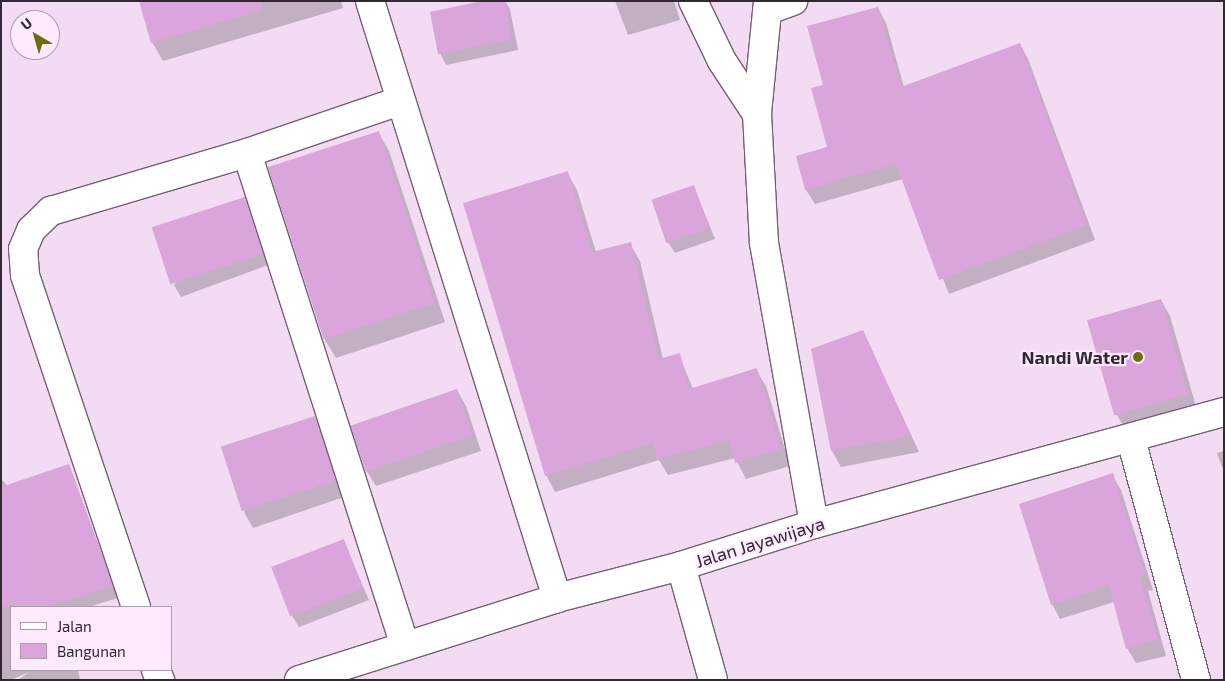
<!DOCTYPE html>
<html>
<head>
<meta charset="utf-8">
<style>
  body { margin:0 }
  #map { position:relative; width:1225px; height:681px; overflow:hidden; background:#f3dbf3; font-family:"Exo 2",sans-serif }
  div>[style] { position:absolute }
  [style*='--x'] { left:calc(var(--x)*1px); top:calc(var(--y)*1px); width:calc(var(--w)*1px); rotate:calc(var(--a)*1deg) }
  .shadow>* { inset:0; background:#0003 }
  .building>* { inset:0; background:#d9a5db; transform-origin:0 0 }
  .roads { filter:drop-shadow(1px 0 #746075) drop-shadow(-1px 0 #746075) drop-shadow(0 1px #746075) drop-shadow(0 -1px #746075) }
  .minor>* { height:28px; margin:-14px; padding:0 14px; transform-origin:14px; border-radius:14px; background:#fff }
  .tertiary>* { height:28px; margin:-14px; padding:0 14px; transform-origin:14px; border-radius:14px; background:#fff }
  .secondary>* { height:28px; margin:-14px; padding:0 14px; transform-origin:14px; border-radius:14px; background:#fff }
  .dots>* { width:14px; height:14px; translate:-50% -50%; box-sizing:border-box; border:2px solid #fdeafe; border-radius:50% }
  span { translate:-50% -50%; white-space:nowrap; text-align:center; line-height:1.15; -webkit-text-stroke:4.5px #fdeafe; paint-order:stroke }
  .poi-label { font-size:18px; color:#312831; font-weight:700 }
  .right { translate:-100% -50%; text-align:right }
  .street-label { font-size:18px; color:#312831 }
  .frame { position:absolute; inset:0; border:2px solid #312831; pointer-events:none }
  .legend { position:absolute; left:10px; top:606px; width:162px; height:65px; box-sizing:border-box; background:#fdeafe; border:1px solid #ab9cac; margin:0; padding:6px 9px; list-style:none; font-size:15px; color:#312831 }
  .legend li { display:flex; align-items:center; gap:10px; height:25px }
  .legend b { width:25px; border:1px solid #ab9cac }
  .north { position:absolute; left:10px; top:10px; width:50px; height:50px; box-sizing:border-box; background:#fdeafe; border:1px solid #ab9cac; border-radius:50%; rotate:322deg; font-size:14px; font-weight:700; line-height:20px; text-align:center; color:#312831 }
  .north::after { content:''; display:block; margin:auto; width:18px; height:22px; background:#6d6d0d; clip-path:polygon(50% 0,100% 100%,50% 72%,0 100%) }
</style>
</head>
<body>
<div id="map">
  <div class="shadow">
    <div style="clip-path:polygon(140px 1px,341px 1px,343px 8px,163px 61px,152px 42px)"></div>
    <div style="clip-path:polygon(488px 1px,505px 1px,510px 9px,518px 50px,446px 65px,440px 53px)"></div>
    <div style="clip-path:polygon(615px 1px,674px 1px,680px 20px,628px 35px)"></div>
    <div style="clip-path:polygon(878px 8px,886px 23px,904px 87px,1020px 44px,1028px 59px,1095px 240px,949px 294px,903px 179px,815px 204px,806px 190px,797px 157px,829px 147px,825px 86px)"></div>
    <div style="clip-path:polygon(378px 132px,389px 151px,445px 322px,336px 358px,325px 340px)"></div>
    <div style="clip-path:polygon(567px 173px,577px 190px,596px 252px,630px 244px,640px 261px,663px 359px,679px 355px,693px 389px,756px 370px,766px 386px,790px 466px,746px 479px,735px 458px,668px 475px,659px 460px,555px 492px,546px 475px)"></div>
    <div style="clip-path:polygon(694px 187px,715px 239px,675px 253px,668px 242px)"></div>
    <div style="clip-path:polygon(244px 198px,268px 265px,181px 297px,174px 285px)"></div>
    <div style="clip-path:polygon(1161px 300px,1170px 316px,1197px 410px,1126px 431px,1117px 415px)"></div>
    <div style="clip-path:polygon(863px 331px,919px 452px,841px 467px,832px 451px,813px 349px)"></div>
    <div style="clip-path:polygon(457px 390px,466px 406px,481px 451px,376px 486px,366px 470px)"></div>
    <div style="clip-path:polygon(314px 417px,323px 433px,344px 497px,253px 528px,244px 512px)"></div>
    <div style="clip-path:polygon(1224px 451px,1224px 472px,1217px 453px)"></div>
    <div style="clip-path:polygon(69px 465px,118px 598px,88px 607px,11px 607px,11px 670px,78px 670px,80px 680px,18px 680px,29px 672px,11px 680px,1px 680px,1px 479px,8px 486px)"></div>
    <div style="clip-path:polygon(1112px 475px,1121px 490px,1153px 590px,1148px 591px,1166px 656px,1136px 663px,1127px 648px,1114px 602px,1060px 619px,1052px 604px)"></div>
    <div style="clip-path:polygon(343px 540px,369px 600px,299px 627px,292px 616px)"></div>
  </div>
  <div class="building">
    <div style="clip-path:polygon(139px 1px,261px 1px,263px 10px,151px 43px)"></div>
    <div style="clip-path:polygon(482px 1px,505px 1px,512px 39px,438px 54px,430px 12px)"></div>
    <div style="clip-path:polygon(878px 7px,901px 87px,1020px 43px,1087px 225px,939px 280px,896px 164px,805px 190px,796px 156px,827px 147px,811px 88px,823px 85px,807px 26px)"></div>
    <div style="left:379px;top:131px;width:181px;height:117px;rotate:72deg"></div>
    <div style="clip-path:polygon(568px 171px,592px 252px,631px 242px,659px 359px,680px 353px,689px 389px,757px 368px,781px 449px,735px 463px,729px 440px,657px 459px,653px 443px,545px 476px,463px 203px)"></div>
    <div style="left:694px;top:185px;width:46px;height:45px;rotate:71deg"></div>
    <div style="left:245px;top:197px;width:60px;height:98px;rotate:72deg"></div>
    <div style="left:1161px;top:299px;width:99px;height:77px;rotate:74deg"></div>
    <div style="clip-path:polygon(863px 330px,911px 436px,831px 451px,811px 349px)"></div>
    <div style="left:457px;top:389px;width:49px;height:113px;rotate:71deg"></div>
    <div style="left:315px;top:416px;width:68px;height:99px;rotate:72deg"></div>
    <div style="clip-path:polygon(69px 464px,113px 586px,46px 607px,1px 607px,1px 487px)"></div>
    <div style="clip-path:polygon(1113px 473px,1145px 574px,1140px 576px,1158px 640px,1126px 649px,1109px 586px,1051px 605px,1019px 504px)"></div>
    <div style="left:344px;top:539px;width:53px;height:78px;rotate:69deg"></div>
  </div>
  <div class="roads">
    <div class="minor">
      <div style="--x:370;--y:1;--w:626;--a:72.61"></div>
      <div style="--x:693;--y:1;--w:67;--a:64.2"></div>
      <div style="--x:722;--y:61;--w:64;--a:56.6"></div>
      <div style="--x:768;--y:1;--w:114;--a:95.6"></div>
      <div style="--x:757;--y:114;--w:129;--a:86.9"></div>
      <div style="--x:764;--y:243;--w:285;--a:79.9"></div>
      <div style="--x:768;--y:10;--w:27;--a:-20"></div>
      <div style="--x:247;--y:153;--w:518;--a:72.23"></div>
      <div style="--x:1131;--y:439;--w:250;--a:74.9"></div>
      <div style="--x:136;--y:607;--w:350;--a:-108.5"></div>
      <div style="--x:25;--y:275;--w:26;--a:-94"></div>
      <div style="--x:23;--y:249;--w:21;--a:-67"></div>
      <div style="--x:31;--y:230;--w:28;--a:-44"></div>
      <div style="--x:51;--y:211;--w:204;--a:-16.5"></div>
      <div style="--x:247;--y:153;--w:162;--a:-18.8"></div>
      <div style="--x:156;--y:670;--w:11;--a:68"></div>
    </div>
    <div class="tertiary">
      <div style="--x:681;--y:566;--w:118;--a:74.3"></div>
    </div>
    <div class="secondary">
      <div style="--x:299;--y:680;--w:271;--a:-17.6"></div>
      <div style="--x:557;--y:598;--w:128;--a:-14.5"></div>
      <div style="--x:681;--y:566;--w:139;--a:-17.5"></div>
      <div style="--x:814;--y:524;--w:425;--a:-15.3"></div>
    </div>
  </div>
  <div class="dots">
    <div style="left:1138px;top:357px;background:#6d6d0d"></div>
  </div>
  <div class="poi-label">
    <span class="right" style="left:1128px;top:357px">Nandi Water</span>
  </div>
  <div class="street-label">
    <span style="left:760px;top:542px;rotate:-17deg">Jalan Jayawijaya</span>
  </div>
  <div class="frame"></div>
  <ul class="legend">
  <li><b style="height:6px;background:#fff"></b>Jalan</li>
  <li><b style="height:14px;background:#d9a5db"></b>Bangunan</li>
  </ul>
  <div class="north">U</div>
</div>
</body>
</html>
